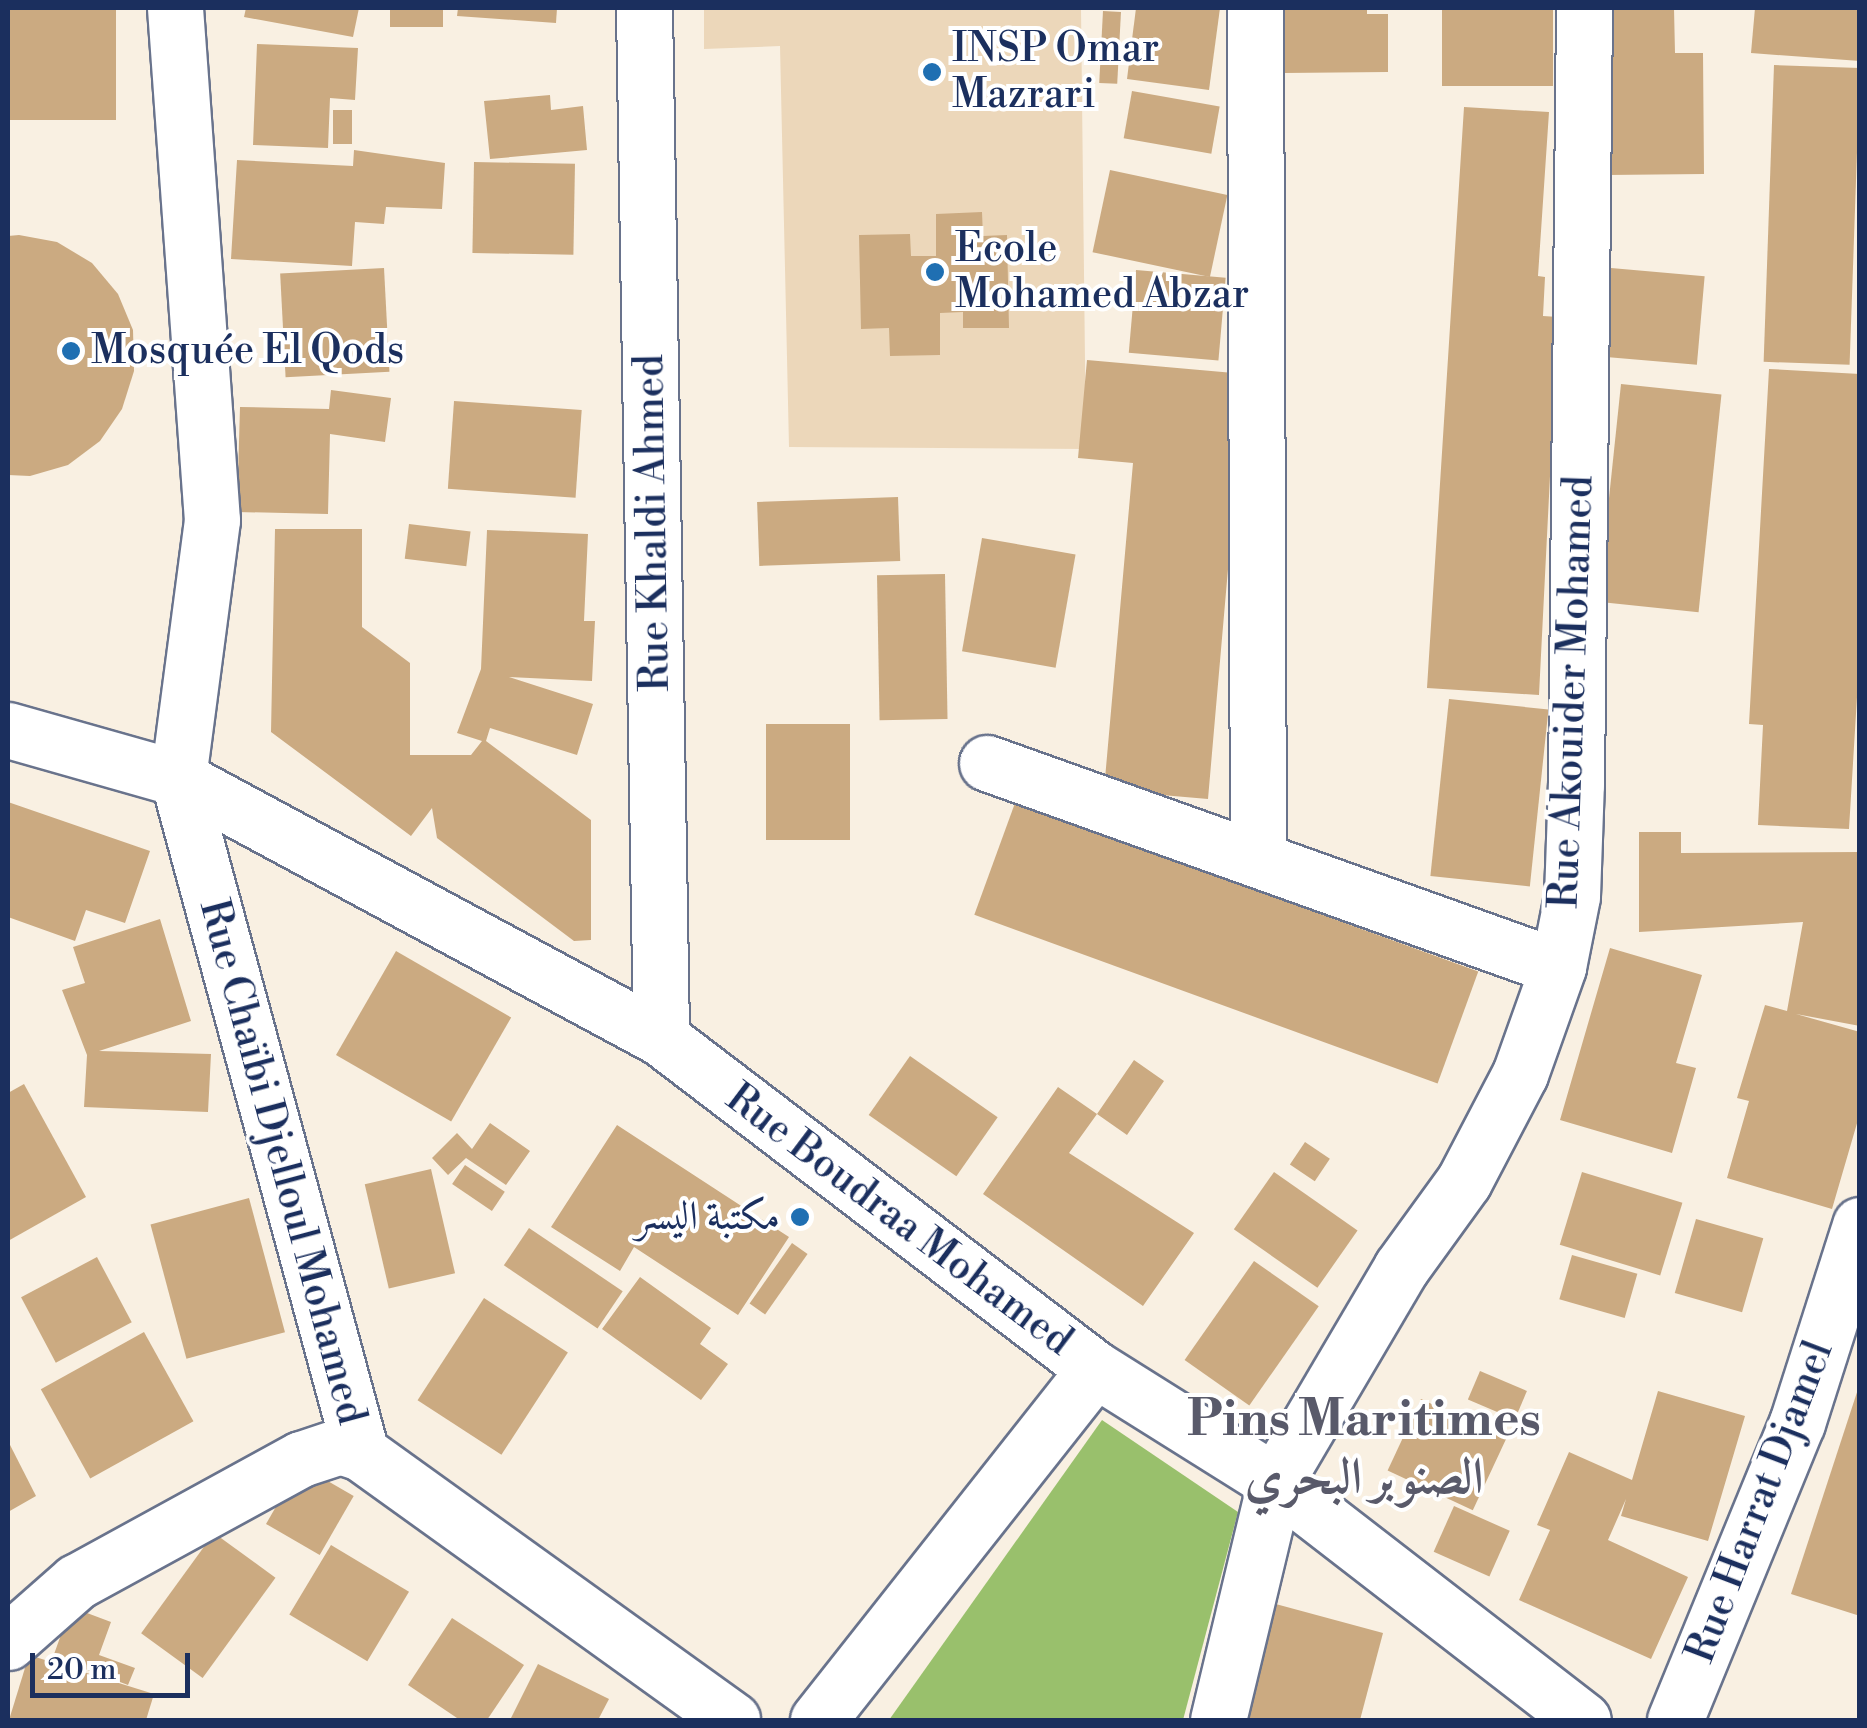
<!DOCTYPE html>
<html>
<head>
<meta charset="utf-8">
<style>
  body { margin:0 }
  #map { position:relative; width:1867px; height:1728px; overflow:hidden; background:#f9f0e2; font-family:"Libre Bodoni",Amiri,serif }
  div>[style] { position:absolute }
  [style*='--x'] { left:calc(var(--x)*1px); top:calc(var(--y)*1px); width:calc(var(--w)*1px); rotate:calc(var(--a)*1deg) }
  .built>* { inset:0; background:#ecd7ba }
  .green>* { inset:0; background:#99c06c }
  .building>* { inset:0; background:#cbaa81; transform-origin:0 0 }
  .roads { filter:drop-shadow(2px 0 #69738c) drop-shadow(-2px 0 #69738c) drop-shadow(0 2px #69738c) drop-shadow(0 -2px #69738c) }
  .minor>* { height:55px; margin:-27.5px; padding:0 27.5px; transform-origin:27.5px; border-radius:27.5px; background:#fff }
  .dots>* { width:28px; height:28px; translate:-50% -50%; box-sizing:border-box; border:5px solid #fff; border-radius:50% }
  span { translate:-50% -50%; white-space:nowrap; text-align:center; line-height:1.15; -webkit-text-stroke:8px #fff; paint-order:stroke }
  .poi-label { font-size:40px; color:#1b2f5e }
  .left { translate:0 -50%; text-align:left }
  .right { translate:-100% -50%; text-align:right }
  .street-label { font-size:40px; color:#1b2f5e }
  .district-label { font-size:50px; color:#595a6a; font-weight:700 }
  .frame { position:absolute; inset:0; border:10px solid #1b2f5e; pointer-events:none }
  .scale { position:absolute; left:30px; top:1653px; width:160px; height:45px; box-sizing:border-box; border:5px solid #1b2f5e; border-top:0; padding-left:12px; font-size:30px; line-height:35px; white-space:nowrap; color:#1b2f5e; -webkit-text-stroke:8px #fff; paint-order:stroke }
</style>
</head>
<body>
<div id="map">
  <div class="built">
    <div style="clip-path:polygon(704px 8px,1081px 8px,1086px 449px,789px 447px,780px 46px,704px 49px)"></div>
  </div>
  <div class="green">
    <div style="clip-path:polygon(1102px 1420px,1238px 1512px,1183px 1720px,889px 1720px)"></div>
  </div>
  <div class="building">
    <div style="left:8px;top:8px;width:108px;height:112px"></div>
    <div style="clip-path:polygon(246px 8px,359px 8px,353px 37px,244px 17px)"></div>
    <div style="left:390px;top:8px;width:53px;height:19px"></div>
    <div style="clip-path:polygon(458px 8px,557px 8px,556px 23px,457px 16px)"></div>
    <div style="clip-path:polygon(1136px 8px,1220px 8px,1209px 90px,1127px 79px)"></div>
    <div style="clip-path:polygon(1283px 8px,1367px 8px,1367px 14px,1388px 14px,1388px 72px,1284px 73px)"></div>
    <div style="left:1442px;top:8px;width:111px;height:78px"></div>
    <div style="clip-path:polygon(1606px 8px,1674px 8px,1675px 53px,1703px 53px,1704px 174px,1607px 175px)"></div>
    <div style="clip-path:polygon(1755px 8px,1860px 8px,1860px 61px,1751px 53px)"></div>
    <div style="left:1103px;top:11px;width:18px;height:72px;rotate:3deg"></div>
    <div style="clip-path:polygon(257px 44px,358px 48px,355px 100px,330px 98px,328px 148px,253px 145px)"></div>
    <div style="left:1774px;top:65px;width:86px;height:297px;rotate:2deg"></div>
    <div style="left:1132px;top:91px;width:89px;height:48px;rotate:10deg"></div>
    <div style="clip-path:polygon(550px 95px,551px 110px,583px 106px,587px 150px,490px 159px,484px 101px)"></div>
    <div style="clip-path:polygon(1464px 107px,1549px 112px,1538px 276px,1545px 277px,1543px 316px,1558px 317px,1539px 695px,1427px 688px)"></div>
    <div style="left:333px;top:110px;width:19px;height:34px"></div>
    <div style="clip-path:polygon(354px 150px,445px 163px,442px 209px,386px 207px,384px 224px,355px 222px,352px 266px,231px 259px,237px 160px,353px 166px)"></div>
    <div style="left:474px;top:162px;width:101px;height:91px;rotate:1deg"></div>
    <div style="left:1110px;top:170px;width:120px;height:84px;rotate:12deg"></div>
    <div style="clip-path:polygon(982px 212px,983px 236px,1007px 235px,1009px 328px,963px 328px,963px 312px,940px 313px,940px 355px,890px 356px,889px 328px,861px 329px,859px 235px,910px 234px,911px 256px,936px 256px,936px 214px)"></div>
    <div style="clip-path:polygon(19px 235px,57px 242px,92px 263px,118px 294px,133px 330px,134px 371px,122px 409px,100px 441px,68px 465px,30px 476px,8px 475px,8px 236px)"></div>
    <div style="left:384px;top:268px;width:104px;height:104px;rotate:87deg"></div>
    <div style="left:1611px;top:268px;width:94px;height:89px;rotate:5deg"></div>
    <div style="left:1136px;top:270px;width:90px;height:83px;rotate:5deg"></div>
    <div style="clip-path:polygon(1087px 360px,1245px 374px,1208px 799px,1104px 790px,1133px 463px,1078px 458px)"></div>
    <div style="clip-path:polygon(1769px 369px,1860px 374px,1860px 648px,1849px 829px,1758px 825px,1763px 725px,1749px 724px)"></div>
    <div style="left:1621px;top:384px;width:101px;height:219px;rotate:6deg"></div>
    <div style="clip-path:polygon(331px 390px,391px 398px,385px 442px,330px 434px,328px 514px,237px 512px,240px 407px,329px 409px)"></div>
    <div style="left:454px;top:401px;width:128px;height:88px;rotate:4deg"></div>
    <div style="left:898px;top:497px;width:64px;height:141px;rotate:88deg"></div>
    <div style="left:409px;top:524px;width:62px;height:35px;rotate:7deg"></div>
    <div style="clip-path:polygon(275px 529px,362px 529px,362px 627px,410px 663px,410px 755px,471px 755px,482px 741px,457px 733px,481px 669px,487px 530px,588px 534px,584px 621px,595px 621px,592px 681px,509px 677px,593px 704px,577px 755px,490px 728px,486px 741px,591px 820px,591px 940px,574px 941px,437px 838px,432px 808px,411px 836px,271px 732px)"></div>
    <div style="left:982px;top:538px;width:95px;height:115px;rotate:10deg"></div>
    <div style="left:945px;top:574px;width:145px;height:68px;rotate:89deg"></div>
    <div style="left:1449px;top:699px;width:100px;height:178px;rotate:6deg"></div>
    <div style="left:766px;top:724px;width:84px;height:116px"></div>
    <div style="clip-path:polygon(8px 802px,150px 851px,125px 923px,86px 910px,75px 941px,8px 917px)"></div>
    <div style="left:1015px;top:803px;width:493px;height:119px;rotate:20deg"></div>
    <div style="clip-path:polygon(1639px 832px,1681px 832px,1681px 853px,1860px 852px,1860px 1026px,1796px 1014px,1860px 1032px,1860px 1113px,1832px 1209px,1727px 1178px,1749px 1101px,1737px 1098px,1765px 1005px,1787px 1011px,1803px 922px,1639px 932px)"></div>
    <div style="clip-path:polygon(160px 919px,191px 1021px,99px 1051px,211px 1054px,208px 1112px,84px 1107px,87px 1055px,62px 990px,85px 983px,73px 947px)"></div>
    <div style="clip-path:polygon(1610px 948px,1702px 975px,1676px 1063px,1696px 1068px,1672px 1153px,1560px 1120px)"></div>
    <div style="left:396px;top:951px;width:133px;height:120px;rotate:30deg"></div>
    <div style="left:910px;top:1056px;width:107px;height:72px;rotate:35deg"></div>
    <div style="clip-path:polygon(1134px 1060px,1164px 1081px,1127px 1135px,1097px 1114px,1069px 1153px,1194px 1233px,1143px 1306px,983px 1194px,1058px 1087px,1097px 1114px)"></div>
    <div style="clip-path:polygon(24px 1084px,86px 1197px,8px 1241px,8px 1093px)"></div>
    <div style="clip-path:polygon(490px 1123px,530px 1151px,506px 1185px,466px 1158px,448px 1175px,432px 1158px,457px 1133px,472px 1149px)"></div>
    <div style="clip-path:polygon(617px 1125px,789px 1237px,738px 1315px,634px 1247px,620px 1271px,551px 1227px)"></div>
    <div style="left:1305px;top:1142px;width:30px;height:27px;rotate:34deg"></div>
    <div style="left:465px;top:1165px;width:48px;height:23px;rotate:34deg"></div>
    <div style="left:431px;top:1169px;width:107px;height:68px;rotate:77deg"></div>
    <div style="left:1274px;top:1172px;width:102px;height:70px;rotate:35deg"></div>
    <div style="left:1582px;top:1172px;width:105px;height:76px;rotate:17deg"></div>
    <div style="left:249px;top:1198px;width:139px;height:102px;rotate:75deg"></div>
    <div style="left:1696px;top:1219px;width:70px;height:77px;rotate:16deg"></div>
    <div style="left:529px;top:1228px;width:113px;height:45px;rotate:34deg"></div>
    <div style="left:792px;top:1243px;width:19px;height:74px;rotate:35deg"></div>
    <div style="left:1572px;top:1255px;width:68px;height:46px;rotate:16deg"></div>
    <div style="left:97px;top:1257px;width:74px;height:86px;rotate:62deg"></div>
    <div style="left:1254px;top:1261px;width:79px;height:121px;rotate:35deg"></div>
    <div style="clip-path:polygon(640px 1277px,711px 1328px,700px 1344px,728px 1364px,701px 1400px,602px 1329px)"></div>
    <div style="left:484px;top:1298px;width:100px;height:122px;rotate:33deg"></div>
    <div style="left:144px;top:1332px;width:102px;height:118px;rotate:61deg"></div>
    <div style="left:1480px;top:1371px;width:51px;height:31px;rotate:23deg"></div>
    <div style="clip-path:polygon(1860px 1383px,1860px 1616px,1791px 1594px)"></div>
    <div style="clip-path:polygon(1658px 1391px,1745px 1416px,1708px 1541px,1621px 1516px,1626px 1499px,1608px 1540px,1688px 1577px,1651px 1659px,1519px 1600px,1550px 1530px,1537px 1525px,1569px 1452px,1632px 1480px)"></div>
    <div style="left:1421px;top:1399px;width:94px;height:79px;rotate:25deg"></div>
    <div style="clip-path:polygon(8px 1441px,36px 1496px,8px 1512px)"></div>
    <div style="left:300px;top:1465px;width:62px;height:68px;rotate:30deg"></div>
    <div style="left:1454px;top:1506px;width:61px;height:50px;rotate:24deg"></div>
    <div style="left:214px;top:1533px;width:76px;height:124px;rotate:36deg"></div>
    <div style="left:331px;top:1545px;width:91px;height:81px;rotate:31deg"></div>
    <div style="clip-path:polygon(1272px 1603px,1383px 1633px,1360px 1720px,1240px 1720px)"></div>
    <div style="clip-path:polygon(71px 1607px,111px 1622px,99px 1655px,135px 1668px,128px 1685px,53px 1657px)"></div>
    <div style="clip-path:polygon(452px 1618px,524px 1665px,487px 1720px,460px 1720px,408px 1685px)"></div>
    <div style="clip-path:polygon(29px 1655px,154px 1694px,146px 1720px,9px 1720px)"></div>
    <div style="clip-path:polygon(538px 1664px,609px 1699px,598px 1720px,510px 1720px)"></div>
  </div>
  <div class="roads">
    <div class="minor">
      <div style="--x:175;--y:8;--w:513;--a:85.87"></div>
      <div style="--x:212;--y:520;--w:260;--a:97.5"></div>
      <div style="--x:178;--y:778;--w:699;--a:74.83"></div>
      <div style="--x:361;--y:1453;--w:457;--a:35.7"></div>
      <div style="--x:644;--y:8;--w:1030;--a:89.05"></div>
      <div style="--x:1255;--y:8;--w:847;--a:89.8"></div>
      <div style="--x:8;--y:730;--w:177;--a:15.8"></div>
      <div style="--x:178;--y:778;--w:549;--a:28.29"></div>
      <div style="--x:661;--y:1038;--w:546;--a:37.33"></div>
      <div style="--x:1095;--y:1369;--w:213;--a:32.1"></div>
      <div style="--x:1275;--y:1482;--w:389;--a:37.7"></div>
      <div style="--x:987;--y:763;--w:606;--a:19.66"></div>
      <div style="--x:8;--y:1642;--w:91;--a:-41.4"></div>
      <div style="--x:76;--y:1582;--w:256;--a:-28.7"></div>
      <div style="--x:301;--y:1459;--w:41;--a:-18.4"></div>
      <div style="--x:340;--y:1446;--w:22;--a:18"></div>
      <div style="--x:818;--y:1720;--w:447;--a:-51.7"></div>
      <div style="--x:1218;--y:1720;--w:245;--a:-76.5"></div>
      <div style="--x:1275;--y:1482;--w:248;--a:-59.5"></div>
      <div style="--x:1401;--y:1268;--w:107;--a:-54.1"></div>
      <div style="--x:1464;--y:1181;--w:121;--a:-62.4"></div>
      <div style="--x:1520;--y:1074;--w:114;--a:-70.4"></div>
      <div style="--x:1558;--y:967;--w:72;--a:-78.8"></div>
      <div style="--x:1572;--y:896;--w:112;--a:-88"></div>
      <div style="--x:1576;--y:784;--w:776;--a:-89.41"></div>
      <div style="--x:1675;--y:1720;--w:321;--a:-67.7"></div>
      <div style="--x:1797;--y:1423;--w:208;--a:-72.3"></div>
    </div>
  </div>
  <div class="dots">
    <div style="left:932px;top:72px;background:#1f6fb2"></div>
    <div style="left:935px;top:272px;background:#1f6fb2"></div>
    <div style="left:71px;top:351px;background:#1f6fb2"></div>
    <div style="left:800px;top:1217px;background:#1f6fb2"></div>
  </div>
  <div class="poi-label">
    <span class="left" style="left:952px;top:72px">INSP Omar<br>Mazrari</span>
    <span class="left" style="left:955px;top:272px">Ecole<br>Mohamed Abzar</span>
    <span class="left" style="left:91px;top:351px">Mosquée El Qods</span>
    <span class="right" style="left:780px;top:1217px">مكتبة اليسر</span>
  </div>
  <div class="street-label">
    <span style="left:653px;top:523px;rotate:-91deg">Rue Khaldi Ahmed</span>
    <span style="left:1572px;top:692px;rotate:-88deg">Rue Akouider Mohamed</span>
    <span style="left:282px;top:1162px;rotate:75deg">Rue Chaïbi Djelloul Mohamed</span>
    <span style="left:899px;top:1220px;rotate:37deg">Rue Boudraa Mohamed</span>
    <span style="left:1760px;top:1502px;rotate:-69deg">Rue Harrat Djamel</span>
  </div>
  <div class="district-label">
    <span style="left:1364px;top:1449px">Pins Maritimes<br>الصنوبر البحري</span>
  </div>
  <div class="frame"></div>
  <div class="scale">20 m</div>
</div>
</body>
</html>
